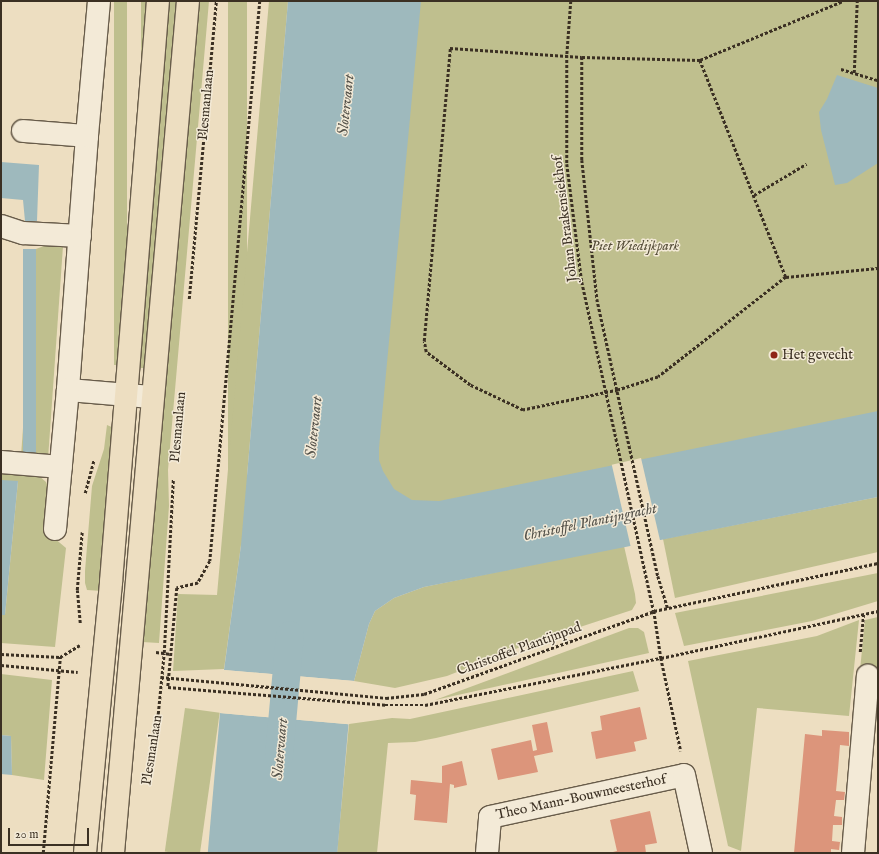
<!DOCTYPE html>
<html>
<head>
<meta charset="utf-8">
<style>
  body { margin:0 }
  #map { position:relative; width:879px; height:854px; overflow:hidden; background:#eddec1; font-family:"IM FELL English",serif }
  div>[style] { position:absolute }
  [style*='--x'] { left:calc(var(--x)*1px); top:calc(var(--y)*1px); width:calc(var(--w)*1px); rotate:calc(var(--a)*1deg) }
  .green>* { inset:0; background:#bfbf8e; transform-origin:0 0 }
  .water>* { inset:0; background:#9eb9bd; transform-origin:0 0 }
  .pier>* { inset:0; background:#eddec1; transform-origin:0 0 }
  .canal>* { height:28px; margin:-14px; padding:0 14px; transform-origin:14px; border-radius:14px; background:#9eb9bd }
  .building>* { inset:0; background:#dc957b }
  .path>* { height:2.5px; margin-top:-1.25px; transform-origin:0; background:repeating-linear-gradient(90deg,#3b3023 0 3px,transparent 0 5px) }
  .roads { filter:drop-shadow(1px 0 #685c4a) drop-shadow(-1px 0 #685c4a) drop-shadow(0 1px #685c4a) drop-shadow(0 -1px #685c4a) }
  .minor>* { height:22px; margin:-11px; padding:0 11px; transform-origin:11px; border-radius:11px; background:#f3ead7 }
  .major>* { height:22px; margin:-11px; padding:0 11px; transform-origin:11px; border-radius:11px; background:#eddec1 }
  .dots>* { width:11px; height:11px; translate:-50% -50%; box-sizing:border-box; border:2px solid #f3ead7; border-radius:50% }
  span { translate:-50% -50%; white-space:nowrap; text-align:center; line-height:1.15; -webkit-text-stroke:3px #f3ead7; paint-order:stroke }
  .street-label { font-size:14px; color:#3b3023 }
  .park-label { font-size:14px; color:#554d38; font-style:italic }
  .poi-label { font-size:14px; color:#3b3023 }
  .left { translate:0 -50%; text-align:left }
  .water-label { font-size:15px; color:#54524a; font-style:italic }
  .frame { position:absolute; inset:0; border:2px solid #3b3023; pointer-events:none }
  .scale { position:absolute; left:8px; top:828px; width:81px; height:18px; box-sizing:border-box; border:2px solid #3b3023; border-top:0; padding-left:5px; font-size:12px; line-height:14px; white-space:nowrap; color:#3b3023; -webkit-text-stroke:3px #f3ead7; paint-order:stroke }
</style>
</head>
<body>
<div id="map">
  <div class="green">
    <div style="left:114px;top:1px;width:13px;height:364px"></div>
    <div style="left:141px;top:1px;width:7px;height:367px"></div>
    <div style="clip-path:polygon(168px 1px,177px 1px,146px 355px,139px 354px)"></div>
    <div style="clip-path:polygon(197px 1px,209px 1px,168px 470px,169px 506px,159px 643px,142px 642px)"></div>
    <div style="left:228px;top:1px;width:19px;height:543px"></div>
    <div style="clip-path:polygon(269px 1px,288px 1px,241px 545px,224px 669px,173px 671px,178px 594px,217px 595px)"></div>
    <div style="clip-path:polygon(411px 1px,878px 1px,878px 432px,367px 522px)"></div>
    <div style="clip-path:polygon(52px 243px,63px 246px,48px 459px,21px 456px,36px 249px)"></div>
    <div style="clip-path:polygon(107px 425px,116px 429px,102px 591px,87px 590px,85px 583px,85px 571px,92px 486px,104px 449px)"></div>
    <div style="clip-path:polygon(1px 472px,38px 475px,46px 482px,49px 489px,47px 532px,66px 548px,55px 647px,1px 643px,1px 615px,5px 615px,18px 481px,1px 491px)"></div>
    <div style="clip-path:polygon(878px 497px,878px 552px,675px 598px,663px 539px)"></div>
    <div style="clip-path:polygon(624px 546px,635px 594px,636px 603px,632px 610px,528px 644px,447px 676px,395px 688px,354px 681px,369px 624px,375px 611px,394px 598px,424px 587px)"></div>
    <div style="clip-path:polygon(878px 573px,878px 601px,812px 621px,684px 646px,675px 613px)"></div>
    <div style="clip-path:polygon(878px 617px,878px 672px,860px 670px,865px 620px)"></div>
    <div style="clip-path:polygon(859px 620px,849px 716px,757px 708px,741px 851px,728px 846px,688px 661px,817px 636px)"></div>
    <div style="clip-path:polygon(629px 628px,638px 628px,644px 632px,649px 653px,435px 700px)"></div>
    <div style="clip-path:polygon(633px 671px,639px 691px,436px 738px,415px 742px,388px 743px,377px 853px,337px 853px,349px 724px,392px 718px,410px 719px)"></div>
    <div style="clip-path:polygon(1px 674px,52px 680px,44px 780px,12px 775px,11px 736px,1px 735px)"></div>
    <div style="left:185px;top:708px;width:35px;height:145px;rotate:8deg"></div>
  </div>
  <div class="water">
    <div style="clip-path:polygon(288px 1px,421px 1px,379px 448px,379px 460px,383px 471px,394px 489px,412px 500px,439px 501px,878px 411px,878px 497px,424px 587px,394px 598px,375px 611px,369px 624px,354px 681px,224px 670px,241px 545px)"></div>
    <div style="clip-path:polygon(837px 75px,878px 88px,878px 163px,847px 183px,835px 185px,821px 130px,819px 112px,827px 99px)"></div>
    <div style="clip-path:polygon(1px 162px,39px 165px,37px 221px,25px 221px,23px 200px,1px 198px)"></div>
    <div style="left:23px;top:249px;width:13px;height:208px"></div>
    <div style="clip-path:polygon(2px 480px,18px 481px,5px 615px,1px 615px)"></div>
    <div style="left:220px;top:713px;width:129px;height:140px;rotate:5deg"></div>
    <div style="clip-path:polygon(1px 735px,11px 736px,12px 775px,1px 774px)"></div>
  </div>
  <div class="pier">
    <div style="left:641px;top:458px;width:86px;height:30px;rotate:77deg"></div>
    <div style="clip-path:polygon(224px 670px,354px 681px,353px 683px,224px 671px)"></div>
    <div style="left:220px;top:711px;width:130px;height:2px;rotate:5deg"></div>
  </div>
  <div class="canal">
    <div style="--x:279;--y:756;--w:121;--a:-84.8"></div>
  </div>
  <div class="building">
    <div style="clip-path:polygon(640px 707px,647px 739px,634px 742px,636px 751px,596px 759px,591px 732px,602px 730px,600px 716px)"></div>
    <div style="clip-path:polygon(547px 722px,553px 752px,534px 756px,538px 772px,498px 780px,491px 749px,531px 740px,533px 751px,537px 750px,532px 725px)"></div>
    <div style="clip-path:polygon(822px 730px,849px 732px,849px 746px,840px 745px,838px 770px,836px 791px,845px 792px,844px 800px,836px 800px,834px 816px,842px 817px,842px 825px,833px 825px,832px 841px,840px 842px,839px 850px,831px 849px,831px 853px,794px 853px,805px 734px,822px 736px)"></div>
    <div style="clip-path:polygon(462px 761px,467px 785px,454px 788px,454px 785px,450px 784px,447px 823px,414px 820px,416px 795px,410px 794px,411px 780px,442px 783px,442px 766px)"></div>
    <div style="clip-path:polygon(650px 811px,657px 843px,645px 845px,646px 853px,609px 853px,617px 851px,610px 820px)"></div>
  </div>
  <div class="path">
    <div style="--x:260;--y:1;--w:562;--a:95.1"></div>
    <div style="--x:210;--y:561;--w:25;--a:119"></div>
    <div style="--x:198;--y:583;--w:22;--a:167"></div>
    <div style="--x:177;--y:588;--w:99;--a:95.2"></div>
    <div style="--x:168;--y:687;--w:218;--a:4.7"></div>
    <div style="--x:385;--y:705;--w:40;--a:0"></div>
    <div style="--x:425;--y:705;--w:241;--a:-11.3"></div>
    <div style="--x:661;--y:658;--w:222;--a:-12.2"></div>
    <div style="--x:571;--y:1;--w:54;--a:94.2"></div>
    <div style="--x:567;--y:55;--w:109;--a:90"></div>
    <div style="--x:567;--y:164;--w:119;--a:82.8"></div>
    <div style="--x:582;--y:282;--w:337;--a:77.7"></div>
    <div style="--x:654;--y:611;--w:48;--a:81.5"></div>
    <div style="--x:661;--y:658;--w:95;--a:77.9"></div>
    <div style="--x:582;--y:57;--w:103;--a:90"></div>
    <div style="--x:582;--y:160;--w:140;--a:83.8"></div>
    <div style="--x:597;--y:299;--w:284;--a:77.6"></div>
    <div style="--x:658;--y:576;--w:34;--a:73"></div>
    <div style="--x:700;--y:60;--w:233;--a:68.4"></div>
    <div style="--x:786;--y:277;--w:92;--a:-5.6"></div>
    <div style="--x:841;--y:69;--w:39;--a:17"></div>
    <div style="--x:854;--y:73;--w:72;--a:-87.6"></div>
    <div style="--x:754;--y:195;--w:61;--a:-30.8"></div>
    <div style="--x:786;--y:277;--w:162;--a:142"></div>
    <div style="--x:658;--y:377;--w:42;--a:162"></div>
    <div style="--x:618;--y:390;--w:97;--a:168.1"></div>
    <div style="--x:523;--y:410;--w:59;--a:-154.7"></div>
    <div style="--x:470;--y:385;--w:55;--a:-143.1"></div>
    <div style="--x:426;--y:352;--w:11;--a:-100"></div>
    <div style="--x:424;--y:341;--w:294;--a:-84.9"></div>
    <div style="--x:450;--y:48;--w:132;--a:3.9"></div>
    <div style="--x:582;--y:57;--w:118;--a:1.5"></div>
    <div style="--x:700;--y:60;--w:155;--a:-22.4"></div>
    <div style="--x:189;--y:299;--w:299;--a:-84.8"></div>
    <div style="--x:85;--y:493;--w:34;--a:-75"></div>
    <div style="--x:80;--y:623;--w:33;--a:-95"></div>
    <div style="--x:77;--y:590;--w:58;--a:-85.1"></div>
    <div style="--x:156;--y:652;--w:15;--a:8"></div>
    <div style="--x:860;--y:652;--w:37;--a:-85"></div>
    <div style="--x:1;--y:654;--w:59;--a:2.9"></div>
    <div style="--x:60;--y:657;--w:23;--a:-31"></div>
    <div style="--x:1;--y:665;--w:77;--a:5.2"></div>
    <div style="--x:161;--y:677;--w:226;--a:5.3"></div>
    <div style="--x:386;--y:698;--w:38;--a:-6"></div>
    <div style="--x:424;--y:694;--w:245;--a:-19.8"></div>
    <div style="--x:654;--y:611;--w:229;--a:-12.1"></div>
    <div style="--x:149;--y:755;--w:42;--a:-77.6"></div>
    <div style="--x:158;--y:714;--w:61;--a:-84.4"></div>
    <div style="--x:164;--y:653;--w:174;--a:-87"></div>
    <div style="--x:43;--y:853;--w:197;--a:-85"></div>
  </div>
  <div class="roads">
    <div class="minor">
      <div style="--x:99;--y:1;--w:136;--a:95.1"></div>
      <div style="--x:87;--y:136;--w:255;--a:94.3"></div>
      <div style="--x:68;--y:390;--w:84;--a:4.8"></div>
      <div style="--x:23;--y:131;--w:64;--a:4.5"></div>
      <div style="--x:1;--y:226;--w:23;--a:18"></div>
      <div style="--x:23;--y:233;--w:57;--a:3"></div>
      <div style="--x:1;--y:462;--w:60;--a:4.8"></div>
      <div style="--x:55;--y:529;--w:140;--a:-84.7"></div>
      <div style="--x:487;--y:853;--w:36;--a:-85"></div>
      <div style="--x:490;--y:817;--w:198;--a:-12.2"></div>
      <div style="--x:684;--y:775;--w:80;--a:77.7"></div>
      <div style="--x:853;--y:853;--w:178;--a:-85.2"></div>
    </div>
    <div class="major">
      <div style="--x:85;--y:853;--w:272;--a:-84.5"></div>
      <div style="--x:111;--y:582;--w:583;--a:-85.38"></div>
      <div style="--x:113;--y:853;--w:855;--a:-84.97"></div>
    </div>
  </div>
  <div class="dots">
    <div style="left:774px;top:355px;background:#8f2418"></div>
  </div>
  <div class="street-label">
    <span style="left:206px;top:105px;rotate:-85deg">Plesmanlaan</span>
    <span style="left:565px;top:219px;rotate:-97deg">Johan Braakensiekhof</span>
    <span style="left:178px;top:427px;rotate:-85deg">Plesmanlaan</span>
    <span style="left:519px;top:649px;rotate:-20deg">Christoffel Plantijnpad</span>
    <span style="left:152px;top:750px;rotate:-81deg">Plesmanlaan</span>
    <span style="left:581px;top:797px;rotate:-12deg">Theo Mann-Bouwmeesterhof</span>
  </div>
  <div class="park-label">
    <span style="left:635px;top:246px">Piet Wiedijkpark</span>
  </div>
  <div class="poi-label">
    <span class="left" style="left:782px;top:355px">Het gevecht</span>
  </div>
  <div class="water-label">
    <span style="left:346px;top:105px;rotate:-84deg">Slotervaart</span>
    <span style="left:314px;top:427px;rotate:-84deg">Slotervaart</span>
    <span style="left:590px;top:522px;rotate:-12deg">Christoffel Plantijngracht</span>
    <span style="left:280px;top:749px;rotate:-85deg">Slotervaart</span>
  </div>
  <div class="frame"></div>
  <div class="scale">20 m</div>
</div>
</body>
</html>
